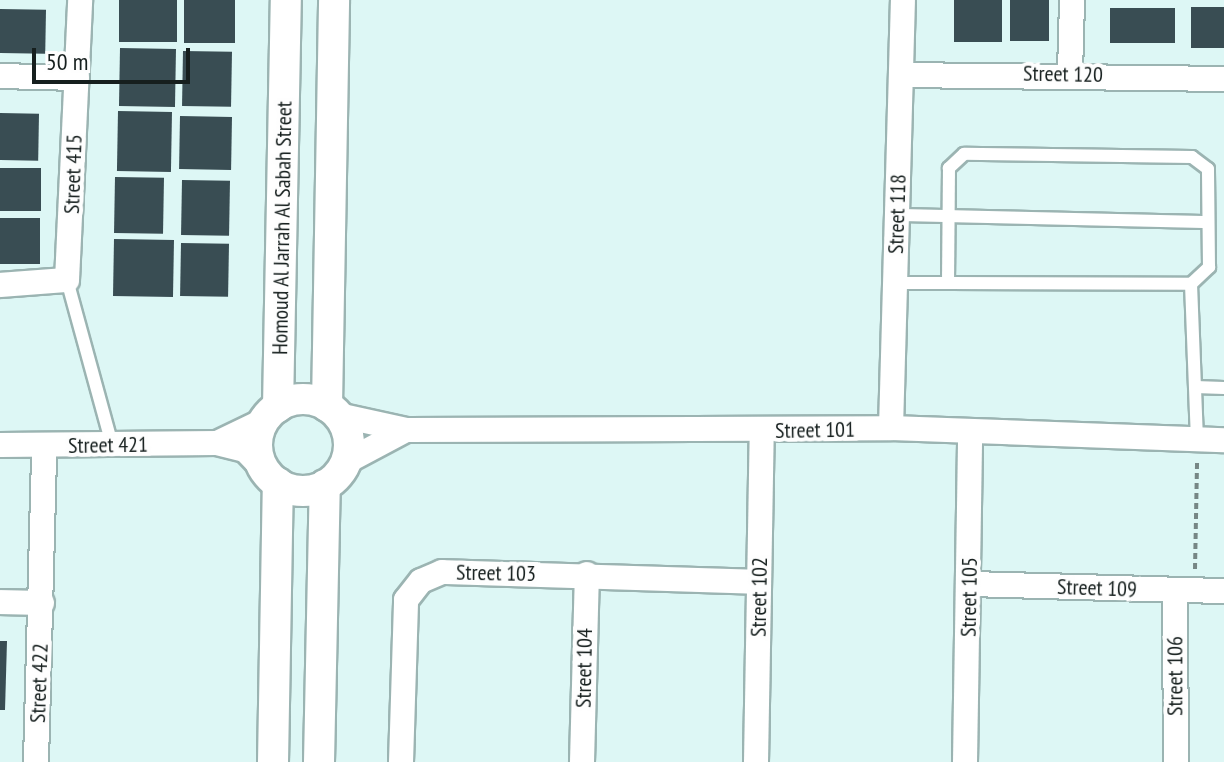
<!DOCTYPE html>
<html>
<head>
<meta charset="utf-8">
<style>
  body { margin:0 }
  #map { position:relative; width:1224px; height:762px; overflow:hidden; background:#ddf7f5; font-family:"PT Sans Narrow",sans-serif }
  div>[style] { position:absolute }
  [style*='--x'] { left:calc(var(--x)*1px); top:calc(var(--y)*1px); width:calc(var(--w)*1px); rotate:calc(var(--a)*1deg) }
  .building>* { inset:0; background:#394d53; transform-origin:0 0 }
  .path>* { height:4px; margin-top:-2px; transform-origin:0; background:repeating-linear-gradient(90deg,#768785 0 6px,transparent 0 10px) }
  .roads { filter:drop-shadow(2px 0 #9bb4b2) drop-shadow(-2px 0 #9bb4b2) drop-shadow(0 2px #9bb4b2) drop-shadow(0 -2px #9bb4b2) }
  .service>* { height:12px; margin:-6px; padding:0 6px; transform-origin:6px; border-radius:6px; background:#fff }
  .minor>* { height:24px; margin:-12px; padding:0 12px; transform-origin:12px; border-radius:12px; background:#fff }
  .tertiary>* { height:30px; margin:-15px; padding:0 15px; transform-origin:15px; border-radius:15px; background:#fff }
  .tertiary>.ring { margin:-15px; padding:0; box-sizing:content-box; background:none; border:30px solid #fff; border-radius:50% }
  span { translate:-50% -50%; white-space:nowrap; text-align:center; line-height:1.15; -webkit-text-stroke:8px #fefefe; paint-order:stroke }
  .street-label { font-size:22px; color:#161f1e }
  .scale { position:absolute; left:32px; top:48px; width:158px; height:36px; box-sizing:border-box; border:4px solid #161f1e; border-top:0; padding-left:10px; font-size:24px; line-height:28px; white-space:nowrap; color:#161f1e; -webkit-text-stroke:6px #fefefe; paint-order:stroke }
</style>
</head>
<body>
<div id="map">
  <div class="building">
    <div style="left:119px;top:0;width:58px;height:42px"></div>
    <div style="left:184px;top:0;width:51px;height:43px"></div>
    <div style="left:954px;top:0;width:48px;height:42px"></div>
    <div style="left:1010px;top:0;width:39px;height:41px"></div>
    <div style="left:1191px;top:7px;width:33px;height:41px"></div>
    <div style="left:1110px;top:8px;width:65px;height:35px"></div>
    <div style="left:0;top:9px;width:46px;height:44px;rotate:1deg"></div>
    <div style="left:120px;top:48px;width:56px;height:58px;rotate:1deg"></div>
    <div style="left:183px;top:51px;width:49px;height:55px;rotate:1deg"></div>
    <div style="left:118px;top:111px;width:54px;height:60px;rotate:1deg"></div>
    <div style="left:0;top:113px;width:39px;height:47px;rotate:1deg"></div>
    <div style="left:180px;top:116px;width:52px;height:53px;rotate:1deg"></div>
    <div style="left:0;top:168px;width:41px;height:43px"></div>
    <div style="left:115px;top:177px;width:49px;height:56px;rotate:1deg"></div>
    <div style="left:182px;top:180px;width:48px;height:55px;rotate:1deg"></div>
    <div style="left:0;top:218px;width:40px;height:46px"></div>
    <div style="left:114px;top:239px;width:60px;height:57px;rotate:1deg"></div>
    <div style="left:181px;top:243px;width:48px;height:53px;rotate:1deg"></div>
    <div style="clip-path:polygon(0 641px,7px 641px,5px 710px,0 710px)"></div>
  </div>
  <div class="path">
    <div style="--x:1195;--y:569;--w:108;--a:-88.9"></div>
  </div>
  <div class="roads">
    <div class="service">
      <div style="--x:897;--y:215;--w:311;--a:1.3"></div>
      <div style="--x:67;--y:280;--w:171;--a:74.7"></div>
      <div style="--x:895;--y:283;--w:53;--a:0"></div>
      <div style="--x:948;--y:283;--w:243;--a:0.2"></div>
      <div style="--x:1191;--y:284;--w:25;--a:-43"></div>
      <div style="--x:1209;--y:267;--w:98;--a:-90.6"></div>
      <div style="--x:1208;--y:169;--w:20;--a:-143"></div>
      <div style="--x:1192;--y:157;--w:228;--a:-179.2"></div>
      <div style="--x:964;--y:154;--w:21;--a:137"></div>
      <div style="--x:949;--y:168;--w:115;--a:90.5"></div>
      <div style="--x:1191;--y:284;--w:155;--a:87.8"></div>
      <div style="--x:1195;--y:387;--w:29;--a:2"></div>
    </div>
    <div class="minor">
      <div style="--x:1070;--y:73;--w:73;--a:-88.4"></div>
      <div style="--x:901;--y:75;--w:323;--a:0.7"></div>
      <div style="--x:0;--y:76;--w:77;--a:1.5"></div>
      <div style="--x:0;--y:285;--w:67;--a:-4.3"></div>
      <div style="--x:67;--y:280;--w:280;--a:-87.3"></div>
      <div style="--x:338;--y:415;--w:70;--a:12.4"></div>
      <div style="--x:406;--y:430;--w:485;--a:-0.2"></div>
      <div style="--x:891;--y:428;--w:333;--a:2.1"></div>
      <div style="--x:891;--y:428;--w:428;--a:-88.4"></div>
      <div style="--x:217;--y:443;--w:53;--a:-25.6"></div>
      <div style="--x:0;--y:445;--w:217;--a:-0.5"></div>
      <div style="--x:217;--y:443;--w:29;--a:14"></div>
      <div style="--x:245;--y:450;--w:30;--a:46"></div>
      <div style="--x:346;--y:462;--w:66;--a:-28.1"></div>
      <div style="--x:970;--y:584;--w:254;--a:1.6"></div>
      <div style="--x:1175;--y:590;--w:172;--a:89.7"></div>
      <div style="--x:0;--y:602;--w:42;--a:1.4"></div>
      <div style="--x:36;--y:762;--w:316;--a:-88.5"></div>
      <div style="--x:401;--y:762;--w:162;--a:-88.2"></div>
      <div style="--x:406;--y:600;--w:24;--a:-52"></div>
      <div style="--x:421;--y:581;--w:23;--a:-23"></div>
      <div style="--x:442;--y:572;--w:317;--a:1.8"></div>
      <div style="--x:582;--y:762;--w:188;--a:-88.5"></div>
      <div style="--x:756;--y:762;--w:331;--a:-89"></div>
      <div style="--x:965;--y:762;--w:330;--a:-89.1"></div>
    </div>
    <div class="tertiary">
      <div class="ring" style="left:257px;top:399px;width:62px;height:62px"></div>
      <div style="--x:327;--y:406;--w:406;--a:-89"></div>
      <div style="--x:278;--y:407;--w:407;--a:-88.9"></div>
      <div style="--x:273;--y:762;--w:279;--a:-89"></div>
      <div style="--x:319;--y:762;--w:277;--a:-88.8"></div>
    </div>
  </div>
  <div class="street-label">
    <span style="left:1063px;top:74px;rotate:1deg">Street 120</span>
    <span style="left:73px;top:174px;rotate:-88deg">Street 415</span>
    <span style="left:897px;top:214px;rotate:-88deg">Street 118</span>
    <span style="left:282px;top:228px;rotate:-89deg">Homoud Al Jarrah Al Sabah Street</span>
    <span style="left:815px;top:430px;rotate:-1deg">Street 101</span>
    <span style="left:108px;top:445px;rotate:-1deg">Street 421</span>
    <span style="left:496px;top:573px;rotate:1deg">Street 103</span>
    <span style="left:1097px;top:588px;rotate:2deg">Street 109</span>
    <span style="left:759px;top:597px;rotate:-89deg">Street 102</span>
    <span style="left:969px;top:597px;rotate:-89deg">Street 105</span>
    <span style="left:584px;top:668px;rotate:-89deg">Street 104</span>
    <span style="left:1175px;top:676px;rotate:-90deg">Street 106</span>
    <span style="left:39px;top:683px;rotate:-88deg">Street 422</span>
  </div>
  <div class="scale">50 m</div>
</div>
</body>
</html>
